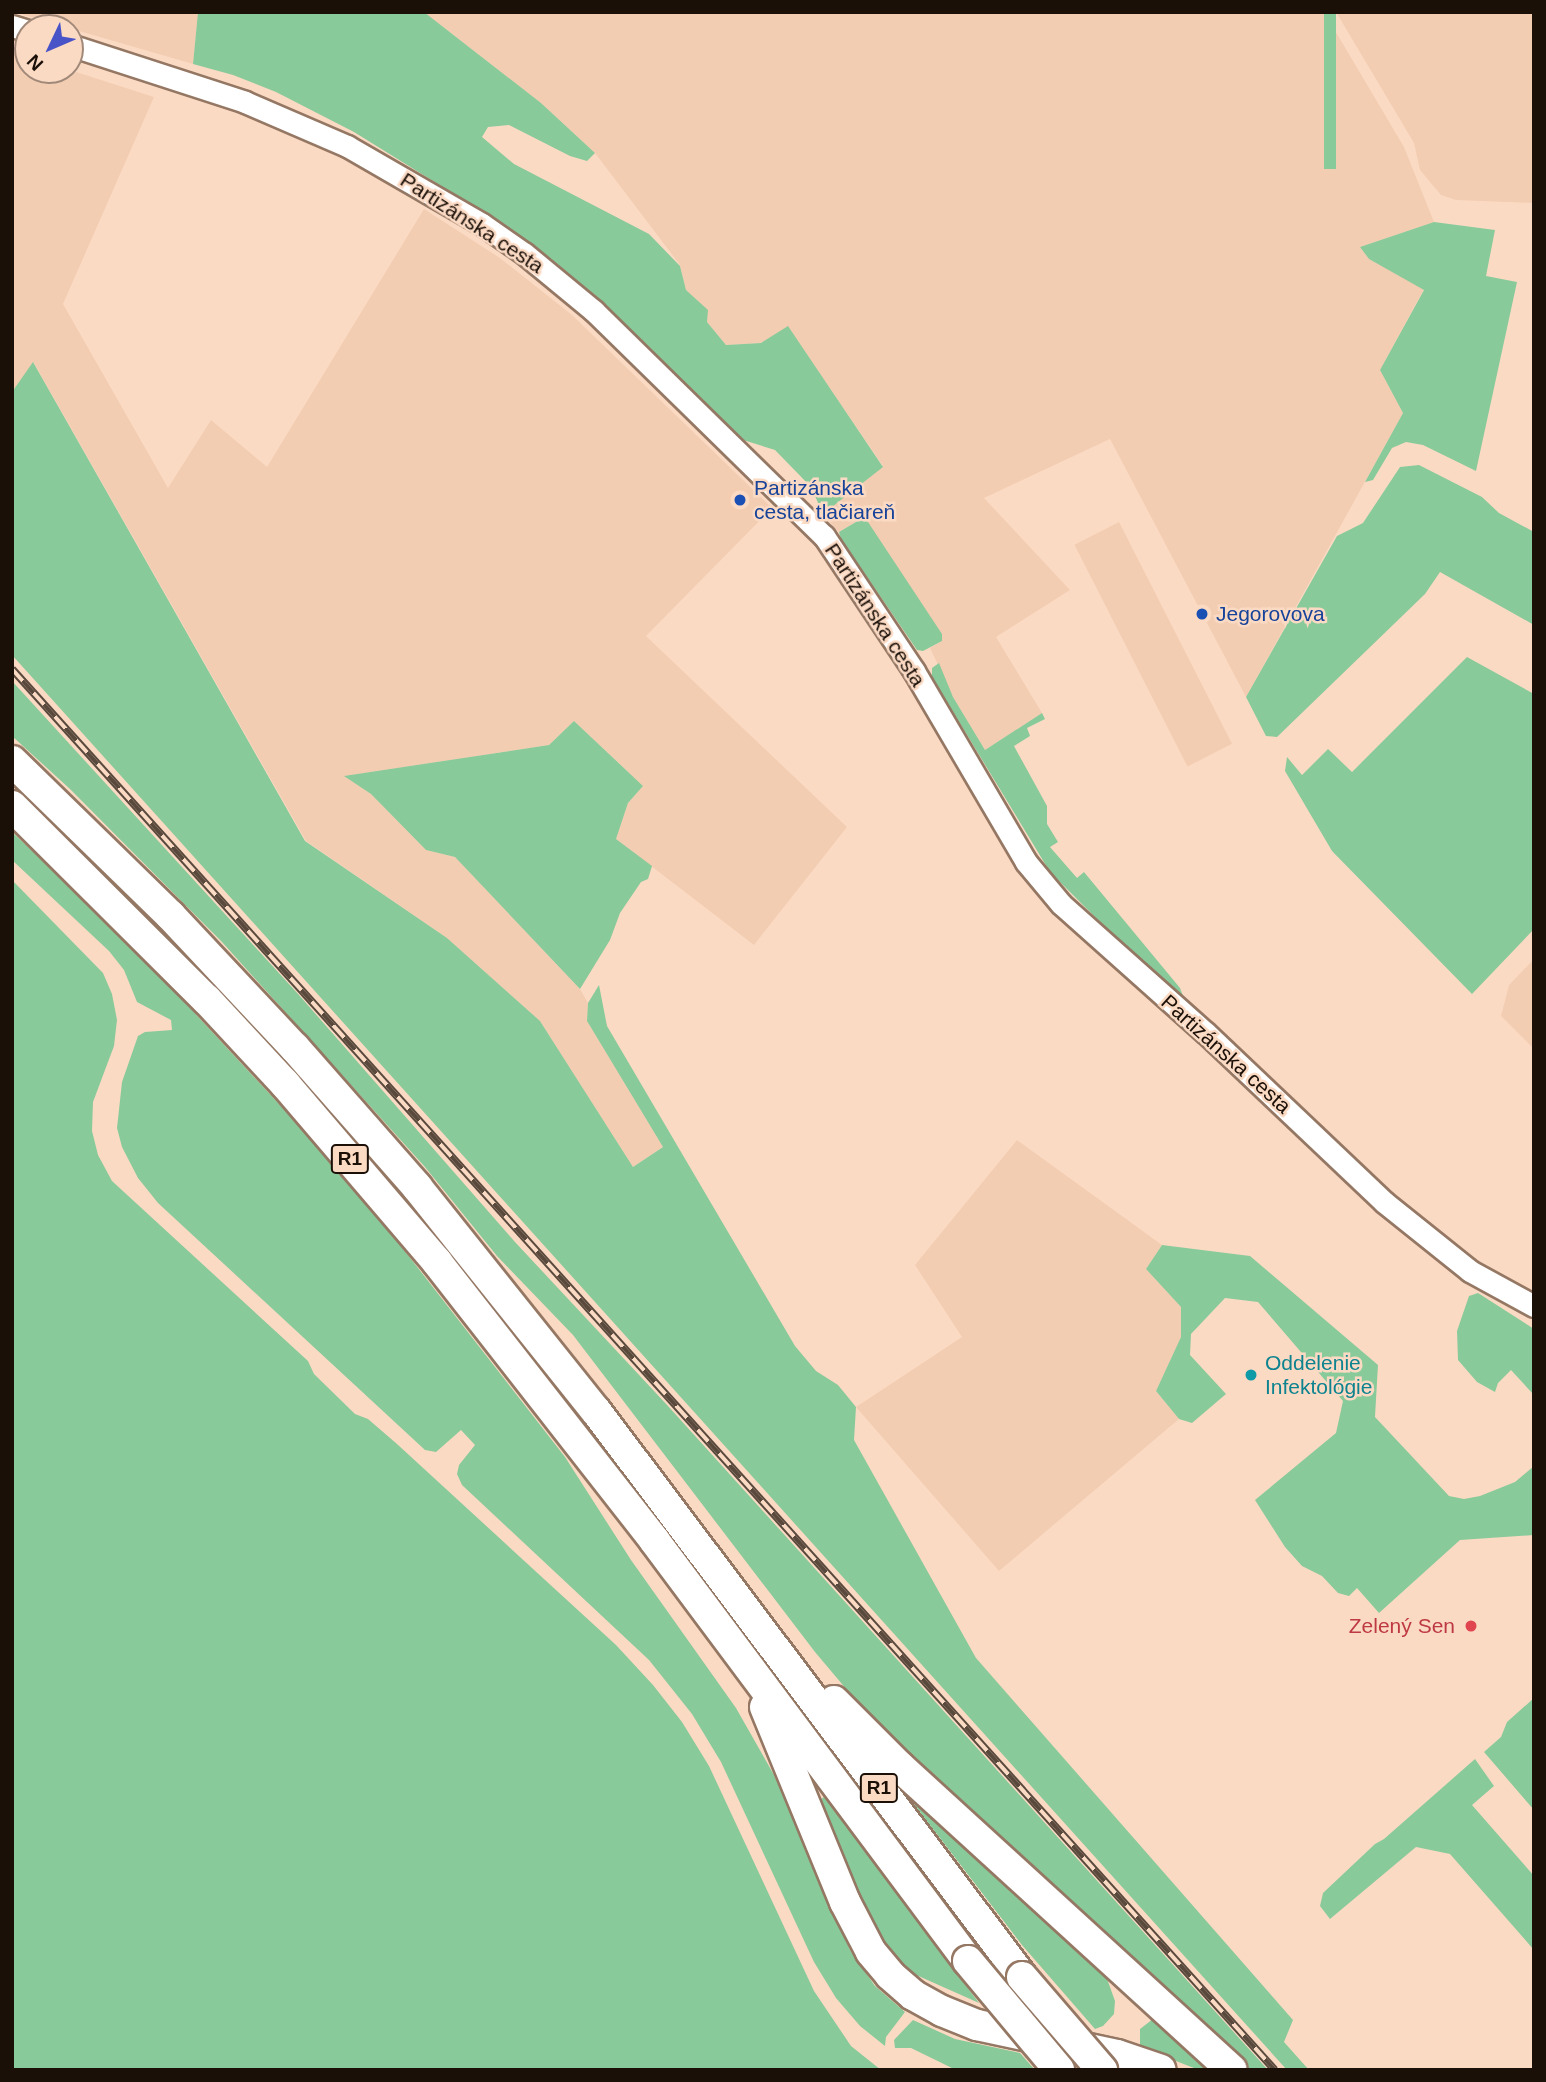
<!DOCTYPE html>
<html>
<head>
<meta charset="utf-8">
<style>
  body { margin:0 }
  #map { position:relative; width:1546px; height:2082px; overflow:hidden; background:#fbdac4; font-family:Arial,sans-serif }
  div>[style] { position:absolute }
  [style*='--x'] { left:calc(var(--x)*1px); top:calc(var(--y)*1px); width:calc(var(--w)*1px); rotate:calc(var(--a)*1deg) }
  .built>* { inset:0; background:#f3cdb2; transform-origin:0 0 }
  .green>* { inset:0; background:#89ca9b; transform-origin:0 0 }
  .roads { filter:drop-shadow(2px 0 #957864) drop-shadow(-2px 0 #957864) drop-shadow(0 2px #957864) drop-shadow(0 -2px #957864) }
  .tertiary>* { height:21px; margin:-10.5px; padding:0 10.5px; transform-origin:10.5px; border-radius:10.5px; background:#fff }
  .motorway>* { height:30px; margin:-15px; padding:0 15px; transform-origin:15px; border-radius:15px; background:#fff }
  .rail>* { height:8px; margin-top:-4px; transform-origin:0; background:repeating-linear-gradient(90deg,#fbdac4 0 16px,#5a493d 0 32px); box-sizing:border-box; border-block:2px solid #5a493d }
  .bridges { filter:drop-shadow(2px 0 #957864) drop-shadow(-2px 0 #957864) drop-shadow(0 2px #957864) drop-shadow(0 -2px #957864) }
  .motorway-bridge>* { height:30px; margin:-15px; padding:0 15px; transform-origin:15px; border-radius:15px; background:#fff }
  .dots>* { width:19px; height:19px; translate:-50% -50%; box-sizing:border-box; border:4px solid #fbdac4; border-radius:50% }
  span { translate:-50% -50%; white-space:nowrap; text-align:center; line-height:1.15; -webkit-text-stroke:5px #fbdac4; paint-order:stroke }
  .shield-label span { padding:2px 5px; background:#fbdac4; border:2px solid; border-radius:5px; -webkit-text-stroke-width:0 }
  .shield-label { font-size:19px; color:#1b1008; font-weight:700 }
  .street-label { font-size:21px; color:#1b1008 }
  .transit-label { font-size:21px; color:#164399 }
  .left { translate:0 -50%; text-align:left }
  .culture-label { font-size:21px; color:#0d838f }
  .health-label { font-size:21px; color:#be3a42 }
  .right { translate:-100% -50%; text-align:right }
  .frame { position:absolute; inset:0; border:14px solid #1b1008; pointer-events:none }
  .north { position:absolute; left:14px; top:14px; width:70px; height:70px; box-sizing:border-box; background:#fbdac4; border:2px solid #a18979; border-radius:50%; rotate:226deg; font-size:19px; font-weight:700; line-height:28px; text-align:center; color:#1b1008 }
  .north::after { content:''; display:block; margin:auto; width:24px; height:32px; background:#4853c8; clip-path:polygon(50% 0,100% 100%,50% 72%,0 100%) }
</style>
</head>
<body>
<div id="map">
  <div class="built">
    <div style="clip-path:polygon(16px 12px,198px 12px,193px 64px,24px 15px)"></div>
    <div style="clip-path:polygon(424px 12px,1324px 12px,1404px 147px,1434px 222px,1360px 247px,1369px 259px,1424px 289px,1380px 370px,1403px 413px,1246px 697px,1110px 439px,984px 498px,1070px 590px,996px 637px,1042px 713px,985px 750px,953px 697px,930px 648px,942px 641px,860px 519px,839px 532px,823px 514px,883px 466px,788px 327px,761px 343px,726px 345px,707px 322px,707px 310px,686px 290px,680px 265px,595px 153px,541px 103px)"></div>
    <div style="clip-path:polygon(1336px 12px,1534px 12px,1534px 203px,1456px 200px,1441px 195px,1420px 170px,1414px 143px)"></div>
    <div style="clip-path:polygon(12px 51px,28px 56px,28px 70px,70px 70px,154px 97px,63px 304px,168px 488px,211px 420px,267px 467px,424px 209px,500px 258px,572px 315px,772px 508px,646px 636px,847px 827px,754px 945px,616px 839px,628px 803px,643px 786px,574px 721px,549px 745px,345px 776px,371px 794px,426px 850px,455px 857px,580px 989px,588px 1003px,587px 1021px,663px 1147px,633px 1167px,540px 1021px,447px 938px,306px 841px,34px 363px,12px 392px)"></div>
    <div style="left:1119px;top:522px;width:249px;height:50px;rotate:63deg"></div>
    <div style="clip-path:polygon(1534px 959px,1534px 1049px,1501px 1016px,1509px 985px)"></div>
    <div style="clip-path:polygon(1017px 1140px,1162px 1245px,1146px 1269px,1181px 1307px,1181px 1337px,1156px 1391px,1179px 1419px,999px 1571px,856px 1407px,962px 1337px,915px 1265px)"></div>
  </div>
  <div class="green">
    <div style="clip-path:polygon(198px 12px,424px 12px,541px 103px,595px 153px,587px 161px,570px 156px,509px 125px,488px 127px,482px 137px,514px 164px,649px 234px,680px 266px,686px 290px,708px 310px,707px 322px,726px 345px,761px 343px,788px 326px,883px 467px,823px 514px,811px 487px,775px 450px,740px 439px,595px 295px,512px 230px,354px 132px,276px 92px,233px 75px,193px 64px)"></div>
    <div style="left:1324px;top:12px;width:12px;height:157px"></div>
    <div style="clip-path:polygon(1434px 222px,1495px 230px,1486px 276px,1517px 282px,1476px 471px,1423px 445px,1406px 442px,1392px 448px,1373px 480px,1365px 482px,1403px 413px,1380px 370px,1424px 290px,1369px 259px,1360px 247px)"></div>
    <div style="clip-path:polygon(33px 362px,305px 841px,447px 938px,540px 1021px,633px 1167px,663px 1147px,587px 1021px,588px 1003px,599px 985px,607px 1026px,795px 1346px,816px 1371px,838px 1385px,856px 1407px,854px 1440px,976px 1658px,1293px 2020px,1284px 2042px,1309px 2070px,1287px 2070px,12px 655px,12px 392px)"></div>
    <div style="clip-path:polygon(1419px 465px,1482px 497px,1499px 513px,1534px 532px,1534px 625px,1440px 572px,1425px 594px,1277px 737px,1266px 736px,1246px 697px,1337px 536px,1363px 523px,1400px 467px)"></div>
    <div style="clip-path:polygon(861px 519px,868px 522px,942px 634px,942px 641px,923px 651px,917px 650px,841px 539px,839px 532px)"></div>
    <div style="clip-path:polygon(1467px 657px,1534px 694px,1534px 929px,1472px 994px,1332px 851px,1285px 771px,1287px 757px,1302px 775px,1328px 749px,1352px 772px)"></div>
    <div style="clip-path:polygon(939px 663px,953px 697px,985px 750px,1042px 713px,1045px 719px,1027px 728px,1030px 736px,1014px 746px,1047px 806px,1047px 824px,1058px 842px,1050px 847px,1077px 878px,1084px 872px,1180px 988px,1183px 996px,1181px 997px,1120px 942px,1050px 872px,932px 677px,932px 668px)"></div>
    <div style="clip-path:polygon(12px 681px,299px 995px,515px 1242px,668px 1406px,1268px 2070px,1249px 2070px,1133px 1959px,908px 1754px,858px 1703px,815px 1652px,573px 1335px,497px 1256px,425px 1167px,222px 942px,70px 789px,12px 736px)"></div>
    <div style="clip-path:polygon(574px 721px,643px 786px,628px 803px,616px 839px,652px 866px,648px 879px,641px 882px,620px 913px,610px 940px,580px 989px,455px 857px,426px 850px,371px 794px,344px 776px,549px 745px)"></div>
    <div style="clip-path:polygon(12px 832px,125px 938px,293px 1119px,383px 1223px,565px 1457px,631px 1560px,736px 1708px,774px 1775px,850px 1950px,875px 1986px,905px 2012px,886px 2037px,885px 2046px,860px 2026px,836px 1998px,814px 1962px,721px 1762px,692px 1714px,649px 1660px,462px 1485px,457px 1474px,459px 1465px,475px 1445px,461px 1430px,436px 1452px,425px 1450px,158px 1203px,138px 1178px,122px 1147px,117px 1128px,122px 1082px,138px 1036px,145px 1032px,172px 1030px,171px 1020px,137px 1002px,124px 970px,109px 951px,12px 860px)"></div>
    <div style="clip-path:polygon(12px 880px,103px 973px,112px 994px,117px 1020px,114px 1046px,93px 1102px,92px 1131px,98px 1155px,112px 1181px,308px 1361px,314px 1374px,355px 1414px,368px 1419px,397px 1444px,616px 1645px,653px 1685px,682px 1722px,709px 1766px,814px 1991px,851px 2046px,881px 2070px,12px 2070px)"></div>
    <div style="clip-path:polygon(1162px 1245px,1250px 1256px,1378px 1365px,1375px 1417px,1449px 1496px,1464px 1499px,1480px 1496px,1515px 1482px,1534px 1466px,1534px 1535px,1460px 1540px,1379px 1613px,1357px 1588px,1349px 1596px,1338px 1593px,1322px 1576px,1302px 1566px,1285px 1547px,1255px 1500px,1336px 1433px,1343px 1401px,1258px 1302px,1225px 1298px,1191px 1334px,1190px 1355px,1226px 1394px,1192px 1423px,1179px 1419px,1156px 1391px,1181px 1337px,1181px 1307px,1146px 1269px)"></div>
    <div style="clip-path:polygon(1478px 1293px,1534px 1329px,1534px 1395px,1511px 1370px,1498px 1383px,1495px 1392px,1477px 1382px,1458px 1360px,1457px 1331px,1469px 1296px)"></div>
    <div style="clip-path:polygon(1534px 1698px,1534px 1810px,1484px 1752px,1501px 1737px,1507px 1722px)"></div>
    <div style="clip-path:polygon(1475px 1759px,1494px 1786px,1472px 1805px,1534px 1876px,1534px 1950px,1450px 1854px,1416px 1847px,1330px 1919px,1320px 1906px,1323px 1893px,1375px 1844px,1384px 1839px)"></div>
    <div style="clip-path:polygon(824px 1797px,955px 1971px,979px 2003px,914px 1974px,879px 1942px,862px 1913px,818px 1801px)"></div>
    <div style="clip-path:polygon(910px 1799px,1106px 1976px,1115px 2001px,1114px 2014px,1103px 2026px,1095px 2029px,1022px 1945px)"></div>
    <div style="clip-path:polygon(1153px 2019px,1162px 2021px,1214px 2070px,1199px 2070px,1140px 2047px,1140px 2029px)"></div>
    <div style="clip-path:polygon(913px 2020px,955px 2039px,1020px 2053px,1035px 2070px,956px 2070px,911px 2048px,895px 2048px,894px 2040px)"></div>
  </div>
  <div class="roads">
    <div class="tertiary">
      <div style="--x:12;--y:26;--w:17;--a:17"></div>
      <div style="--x:70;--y:45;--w:184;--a:18"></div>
      <div style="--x:245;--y:102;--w:111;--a:23.3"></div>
      <div style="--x:347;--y:146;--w:156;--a:30"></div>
      <div style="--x:482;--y:224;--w:52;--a:34.9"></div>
      <div style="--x:525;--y:254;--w:89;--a:39.6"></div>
      <div style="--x:594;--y:311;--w:322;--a:44.4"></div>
      <div style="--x:824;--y:536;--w:162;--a:56.3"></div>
      <div style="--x:914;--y:671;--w:221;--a:59.6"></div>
      <div style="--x:1026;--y:862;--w:55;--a:50.2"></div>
      <div style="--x:1061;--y:904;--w:194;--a:41.7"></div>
      <div style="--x:1206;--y:1033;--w:245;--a:43.5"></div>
      <div style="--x:1384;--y:1202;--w:110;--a:38.7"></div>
      <div style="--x:1470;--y:1271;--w:73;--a:28.7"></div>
    </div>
    <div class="motorway">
      <div style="--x:12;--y:761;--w:221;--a:44.3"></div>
      <div style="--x:170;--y:915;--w:183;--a:46.8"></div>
      <div style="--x:295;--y:1048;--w:185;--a:48.7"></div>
      <div style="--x:417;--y:1187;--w:287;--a:51.4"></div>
      <div style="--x:596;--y:1411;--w:708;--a:53.03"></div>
      <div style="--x:12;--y:806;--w:275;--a:44.9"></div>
      <div style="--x:207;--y:1000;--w:115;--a:47.1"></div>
      <div style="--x:285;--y:1084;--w:234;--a:49.5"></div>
      <div style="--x:437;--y:1262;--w:353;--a:52"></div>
      <div style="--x:654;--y:1540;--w:525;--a:53.28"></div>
      <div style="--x:834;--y:1701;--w:93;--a:45"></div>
      <div style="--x:900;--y:1767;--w:449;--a:42.4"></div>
      <div style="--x:765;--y:1707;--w:211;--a:67.7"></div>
      <div style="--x:845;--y:1902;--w:56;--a:62.5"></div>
      <div style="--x:871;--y:1952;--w:30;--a:50"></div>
      <div style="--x:890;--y:1975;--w:30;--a:41"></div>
      <div style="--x:913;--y:1995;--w:33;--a:29"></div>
      <div style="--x:942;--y:2011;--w:38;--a:22"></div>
      <div style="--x:977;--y:2025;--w:143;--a:12.1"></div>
      <div style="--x:1117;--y:2055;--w:46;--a:18.8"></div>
    </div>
  </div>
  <div class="rail">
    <div style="--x:12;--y:669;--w:1886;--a:47.97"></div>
  </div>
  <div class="bridges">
    <div class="motorway-bridge">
      <div style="--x:968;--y:1961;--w:142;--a:50.1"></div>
      <div style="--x:1022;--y:1977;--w:123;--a:49.3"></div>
    </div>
  </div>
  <div class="dots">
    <div style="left:740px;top:500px;background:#1a4fb4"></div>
    <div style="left:1202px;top:614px;background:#1a4fb4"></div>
    <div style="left:1251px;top:1375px;background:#0f9aa8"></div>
    <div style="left:1471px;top:1626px;background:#e0444e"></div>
  </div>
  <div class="shield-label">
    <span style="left:350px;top:1159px">R1</span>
    <span style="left:879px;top:1788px">R1</span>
  </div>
  <div class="street-label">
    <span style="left:472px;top:223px;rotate:33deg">Partizánska cesta</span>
    <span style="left:875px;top:615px;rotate:57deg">Partizánska cesta</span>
    <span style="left:1226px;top:1054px;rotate:42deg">Partizánska cesta</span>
  </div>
  <div class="transit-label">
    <span class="left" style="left:754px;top:500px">Partizánska<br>cesta, tlačiareň</span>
    <span class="left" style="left:1216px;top:614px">Jegorovova</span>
  </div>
  <div class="culture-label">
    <span class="left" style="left:1265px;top:1375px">Oddelenie<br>Infektológie</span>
  </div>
  <div class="health-label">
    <span class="right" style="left:1455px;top:1626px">Zelený Sen</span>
  </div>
  <div class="frame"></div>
  <div class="north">N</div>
</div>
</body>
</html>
